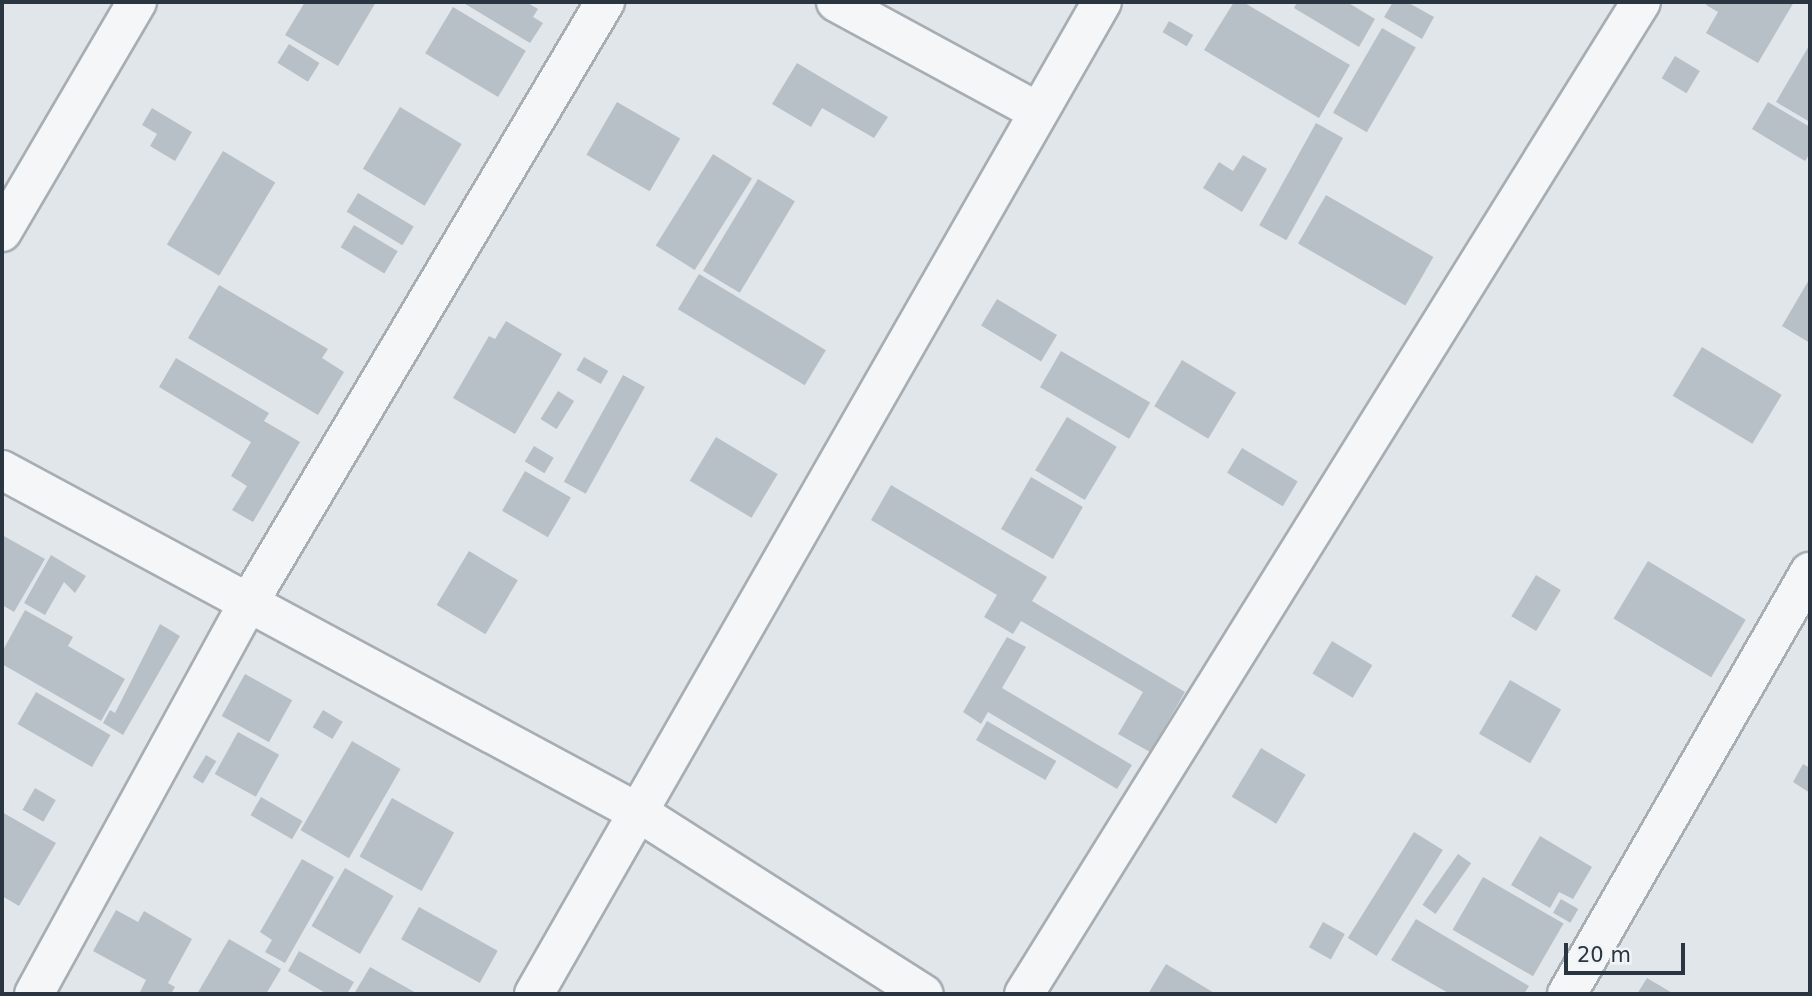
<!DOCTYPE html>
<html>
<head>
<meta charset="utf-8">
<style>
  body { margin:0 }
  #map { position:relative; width:1812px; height:996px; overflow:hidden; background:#e1e6ea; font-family:"DejaVu Sans",sans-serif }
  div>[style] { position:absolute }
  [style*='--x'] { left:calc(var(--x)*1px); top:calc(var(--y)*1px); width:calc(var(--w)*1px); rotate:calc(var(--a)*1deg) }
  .building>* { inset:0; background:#b8c0c7; transform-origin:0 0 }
  .roads { filter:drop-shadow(2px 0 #a6aeb4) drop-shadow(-2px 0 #a6aeb4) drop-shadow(0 2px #a6aeb4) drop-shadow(0 -2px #a6aeb4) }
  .minor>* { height:38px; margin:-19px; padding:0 19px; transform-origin:19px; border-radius:19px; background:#f4f6f8 }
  span { translate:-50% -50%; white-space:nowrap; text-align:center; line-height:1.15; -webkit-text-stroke:5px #f1f4f7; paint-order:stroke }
  .frame { position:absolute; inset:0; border:4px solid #293642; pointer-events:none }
  .scale { position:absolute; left:1564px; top:943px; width:121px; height:32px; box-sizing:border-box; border:4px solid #293642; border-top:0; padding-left:9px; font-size:21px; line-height:24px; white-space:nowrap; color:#293642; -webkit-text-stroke:5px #f1f4f7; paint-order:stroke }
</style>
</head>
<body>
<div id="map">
  <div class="building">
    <div style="clip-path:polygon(305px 2px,376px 2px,338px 66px,285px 35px)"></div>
    <div style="clip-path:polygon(462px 2px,526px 2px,538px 9px,533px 17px,543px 23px,530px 43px)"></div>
    <div style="clip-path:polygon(1234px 2px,1243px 2px,1350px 65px,1319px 118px,1204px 50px)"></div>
    <div style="clip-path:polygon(1297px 2px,1347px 2px,1375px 19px,1359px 47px,1294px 8px)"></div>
    <div style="clip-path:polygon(1393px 2px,1407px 2px,1434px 17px,1422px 39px,1384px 17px)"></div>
    <div style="clip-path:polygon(1708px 2px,1794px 2px,1758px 63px,1706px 33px,1718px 12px,1706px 5px)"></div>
    <div style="left:453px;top:7px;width:85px;height:54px;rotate:31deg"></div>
    <div style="left:1169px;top:21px;width:28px;height:13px;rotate:30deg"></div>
    <div style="left:1382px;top:28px;width:39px;height:98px;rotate:30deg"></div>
    <div style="left:289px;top:44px;width:36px;height:22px;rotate:32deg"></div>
    <div style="clip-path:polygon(1810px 44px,1810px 122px,1776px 102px)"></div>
    <div style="left:1675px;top:56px;width:29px;height:26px;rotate:31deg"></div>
    <div style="clip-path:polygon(797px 63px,888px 117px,874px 138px,822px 108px,811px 127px,772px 104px)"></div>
    <div style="left:617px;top:102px;width:73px;height:61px;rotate:30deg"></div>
    <div style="clip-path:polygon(1768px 102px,1810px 127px,1810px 153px,1805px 161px,1752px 129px)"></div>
    <div style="left:400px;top:107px;width:72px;height:72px;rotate:31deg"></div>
    <div style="clip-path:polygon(152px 108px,192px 132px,175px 161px,150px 146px,157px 134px,142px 125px)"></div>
    <div style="left:1316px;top:123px;width:31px;height:117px;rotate:29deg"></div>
    <div style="left:223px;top:151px;width:61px;height:109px;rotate:31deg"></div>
    <div style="left:713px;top:154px;width:46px;height:108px;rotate:32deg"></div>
    <div style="clip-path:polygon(1243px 155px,1267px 169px,1242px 212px,1203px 188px,1219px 162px,1233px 171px)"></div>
    <div style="left:758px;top:179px;width:43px;height:107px;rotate:31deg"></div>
    <div style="left:358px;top:193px;width:65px;height:22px;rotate:31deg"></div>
    <div style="left:1326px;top:195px;width:124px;height:56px;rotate:30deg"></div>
    <div style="left:354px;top:225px;width:51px;height:26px;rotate:31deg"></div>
    <div style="left:699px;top:274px;width:148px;height:41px;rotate:31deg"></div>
    <div style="clip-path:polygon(1810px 278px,1810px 343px,1782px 326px)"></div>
    <div style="clip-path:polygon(219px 285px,328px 349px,322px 358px,344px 372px,318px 415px,188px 338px)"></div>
    <div style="left:997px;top:299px;width:70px;height:31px;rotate:31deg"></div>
    <div style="clip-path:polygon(506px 321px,562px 354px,515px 434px,453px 398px,489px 336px,495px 339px)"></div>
    <div style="left:1702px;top:347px;width:93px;height:57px;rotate:31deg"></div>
    <div style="left:1061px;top:351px;width:103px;height:42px;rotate:30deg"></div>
    <div style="left:584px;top:357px;width:28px;height:15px;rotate:30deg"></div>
    <div style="clip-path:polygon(176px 358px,269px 413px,264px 421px,300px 442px,253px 522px,232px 510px,247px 486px,231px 476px,251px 442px,159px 387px)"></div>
    <div style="left:1182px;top:360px;width:63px;height:54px;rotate:31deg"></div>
    <div style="left:623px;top:375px;width:25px;height:122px;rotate:29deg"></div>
    <div style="left:558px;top:391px;width:19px;height:33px;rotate:32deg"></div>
    <div style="left:1067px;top:417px;width:58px;height:62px;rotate:31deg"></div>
    <div style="left:716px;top:437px;width:72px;height:51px;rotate:31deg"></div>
    <div style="left:534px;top:446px;width:23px;height:18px;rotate:31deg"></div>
    <div style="left:1242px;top:448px;width:65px;height:29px;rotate:31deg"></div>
    <div style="left:525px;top:471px;width:53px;height:46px;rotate:30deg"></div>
    <div style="left:1031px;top:477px;width:60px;height:60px;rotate:30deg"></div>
    <div style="clip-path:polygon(891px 485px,1047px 577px,1032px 601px,1185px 692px,1150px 752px,1118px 734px,1143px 692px,1021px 621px,1013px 634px,984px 617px,997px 595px,871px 520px)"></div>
    <div style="clip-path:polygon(2px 535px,45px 559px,14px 612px,2px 605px)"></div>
    <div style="left:469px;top:551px;width:57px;height:63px;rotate:31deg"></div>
    <div style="clip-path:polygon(51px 555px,86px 576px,75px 593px,64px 582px,45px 615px,24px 603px)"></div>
    <div style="left:1648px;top:561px;width:114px;height:67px;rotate:31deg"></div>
    <div style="left:1536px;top:575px;width:29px;height:48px;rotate:31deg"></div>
    <div style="clip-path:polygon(25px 610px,73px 637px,68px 646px,125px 679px,101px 721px,2px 664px,2px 652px)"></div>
    <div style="clip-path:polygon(160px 624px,180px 636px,123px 735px,103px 723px,110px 710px,115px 713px)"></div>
    <div style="clip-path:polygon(1007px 637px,1026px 647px,1002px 688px,1132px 765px,1117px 789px,988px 712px,981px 724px,963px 712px)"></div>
    <div style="left:1332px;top:641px;width:47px;height:38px;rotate:31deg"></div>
    <div style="left:245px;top:674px;width:54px;height:48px;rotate:29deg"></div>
    <div style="left:1510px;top:680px;width:59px;height:62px;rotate:30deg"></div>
    <div style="left:36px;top:692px;width:86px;height:37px;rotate:30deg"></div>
    <div style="left:323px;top:710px;width:23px;height:20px;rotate:31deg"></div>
    <div style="left:987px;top:721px;width:80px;height:22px;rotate:30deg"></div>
    <div style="left:238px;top:732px;width:47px;height:48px;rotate:29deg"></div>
    <div style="left:352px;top:741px;width:56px;height:103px;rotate:30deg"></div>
    <div style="left:1261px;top:748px;width:52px;height:57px;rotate:31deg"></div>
    <div style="left:206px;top:755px;width:12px;height:26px;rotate:31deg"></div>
    <div style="clip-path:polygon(1803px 764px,1810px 768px,1810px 793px,1793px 782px)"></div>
    <div style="left:35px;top:788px;width:24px;height:25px;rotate:30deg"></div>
    <div style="left:261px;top:797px;width:48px;height:21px;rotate:30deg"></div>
    <div style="left:392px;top:798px;width:71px;height:67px;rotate:29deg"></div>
    <div style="clip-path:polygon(2px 812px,56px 843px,19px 906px,2px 896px)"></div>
    <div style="left:1414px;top:832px;width:34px;height:125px;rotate:32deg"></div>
    <div style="clip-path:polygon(1540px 836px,1592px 867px,1573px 899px,1559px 892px,1550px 908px,1511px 885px)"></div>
    <div style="left:1458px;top:854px;width:16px;height:62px;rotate:35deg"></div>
    <div style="clip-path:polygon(302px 859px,334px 877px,285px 963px,265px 952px,272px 940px,260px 932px)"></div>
    <div style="left:345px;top:868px;width:56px;height:67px;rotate:30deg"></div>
    <div style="left:1483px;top:877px;width:93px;height:61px;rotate:30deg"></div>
    <div style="left:1561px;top:899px;width:20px;height:16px;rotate:30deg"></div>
    <div style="left:419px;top:907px;width:90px;height:37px;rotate:29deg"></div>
    <div style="clip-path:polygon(116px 910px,138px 922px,144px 911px,192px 939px,168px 983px,175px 987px,171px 994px,139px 994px,146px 980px,93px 951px)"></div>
    <div style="clip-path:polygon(1416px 919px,1529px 986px,1524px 994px,1450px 994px,1391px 960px)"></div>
    <div style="left:1323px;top:922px;width:25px;height:29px;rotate:29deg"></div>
    <div style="clip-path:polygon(229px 939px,281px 969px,266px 994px,197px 994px)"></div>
    <div style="clip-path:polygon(299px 951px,354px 982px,347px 994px,327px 994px,288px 971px)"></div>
    <div style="clip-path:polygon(1166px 964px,1216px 994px,1148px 994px)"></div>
    <div style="clip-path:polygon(370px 967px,418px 994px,354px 994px)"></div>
    <div style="clip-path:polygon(1647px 978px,1674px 994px,1637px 994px)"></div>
  </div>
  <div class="roads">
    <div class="minor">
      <div style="--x:836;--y:2;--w:229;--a:28.5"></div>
      <div style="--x:2;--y:232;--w:267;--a:-59.6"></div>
      <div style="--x:2;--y:470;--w:726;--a:28.3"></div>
      <div style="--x:641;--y:814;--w:335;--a:32.5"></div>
      <div style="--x:34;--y:994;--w:447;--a:-61.3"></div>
      <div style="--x:249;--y:602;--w:698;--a:-59.32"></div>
      <div style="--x:534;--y:994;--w:1143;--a:-60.21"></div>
      <div style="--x:1024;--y:994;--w:1168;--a:-58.12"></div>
      <div style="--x:1567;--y:994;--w:487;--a:-60.1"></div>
    </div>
  </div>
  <div class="frame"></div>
  <div class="scale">20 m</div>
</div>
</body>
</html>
